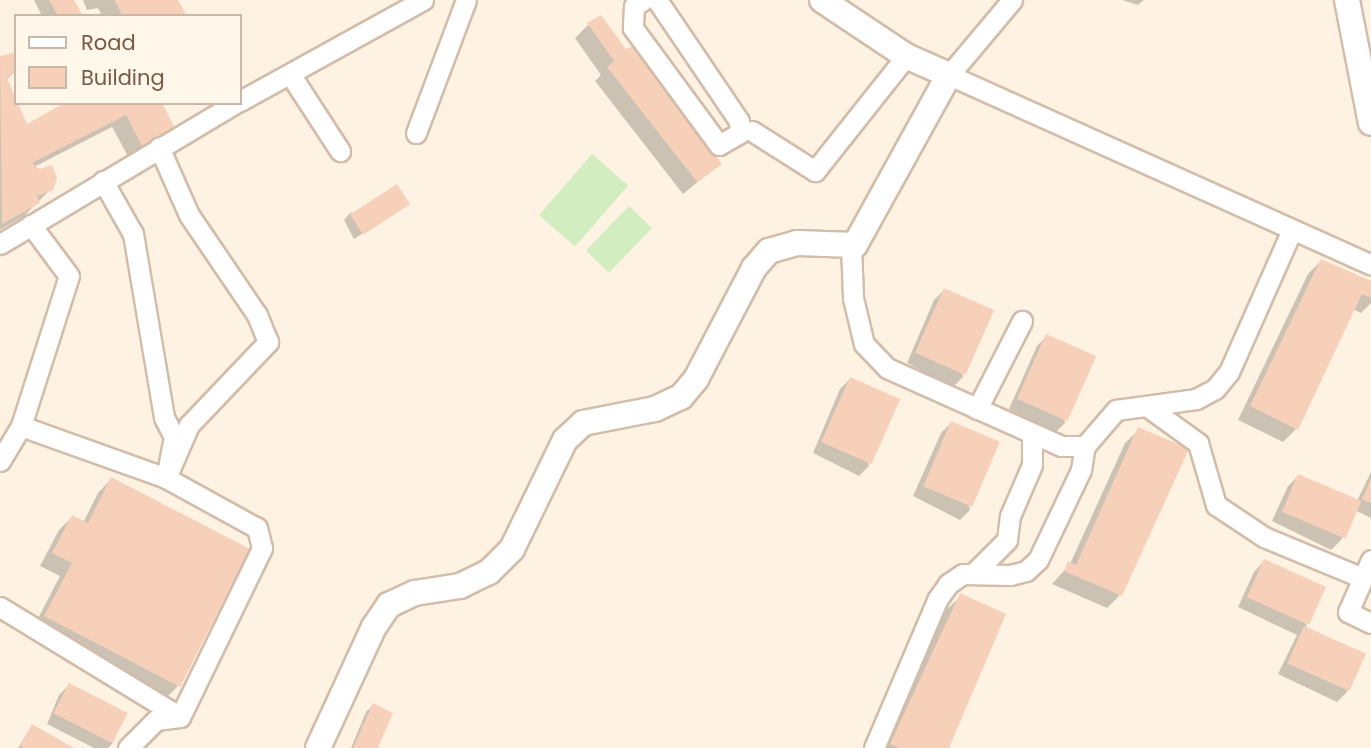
<!DOCTYPE html>
<html>
<head>
<meta charset="utf-8">
<style>
  body { margin:0 }
  #map { position:relative; width:1371px; height:748px; overflow:hidden; background:#fef3e2; font-family:Poppins,sans-serif }
  div>[style] { position:absolute }
  [style*='--x'] { left:calc(var(--x)*1px); top:calc(var(--y)*1px); width:calc(var(--w)*1px); rotate:calc(var(--a)*1deg) }
  .green>* { inset:0; background:#d2edc0; transform-origin:0 0 }
  .shadow>* { inset:0; background:#0003 }
  .building>* { inset:0; background:#f6d0b8; transform-origin:0 0 }
  .roads { filter:drop-shadow(2px 0 #d2bcaa) drop-shadow(-2px 0 #d2bcaa) drop-shadow(0 2px #d2bcaa) drop-shadow(0 -2px #d2bcaa) }
  .minor>* { height:19px; margin:-9.5px; padding:0 9.5px; transform-origin:9.5px; border-radius:9.5px; background:#fff }
  .tertiary>* { height:24px; margin:-12px; padding:0 12px; transform-origin:12px; border-radius:12px; background:#fff }
  span { translate:-50% -50%; white-space:nowrap; text-align:center; line-height:1.15; -webkit-text-stroke:7px #fff7ea; paint-order:stroke }
  .legend { position:absolute; left:14px; top:14px; width:228px; height:91px; box-sizing:border-box; background:#fff7ea; border:2px solid #c9b7a8; margin:0; padding:9px 12px; list-style:none; font-size:21px; color:#785846 }
  .legend li { display:flex; align-items:center; gap:14px; height:35px }
  .legend b { width:35px; border:2px solid #c9b7a8 }
</style>
</head>
<body>
<div id="map">
  <div class="green">
    <div style="left:592px;top:154px;width:48px;height:81px;rotate:41deg"></div>
    <div style="left:629px;top:206px;width:32px;height:62px;rotate:44deg"></div>
  </div>
  <div class="shadow">
    <div style="clip-path:polygon(34px 0,72px 0,81px 16px,42px 16px)"></div>
    <div style="clip-path:polygon(83px 0,176px 0,185px 16px,102px 16px,98px 8px,87px 10px)"></div>
    <div style="clip-path:polygon(1122px 0,1144px 0,1138px 5px)"></div>
    <div style="clip-path:polygon(588px 25px,626px 51px,720px 164px,683px 194px,595px 81px,601px 75px,575px 38px)"></div>
    <div style="clip-path:polygon(16px 55px,16px 71px,6px 80px,26px 126px,160px 103px,174px 130px,130px 160px,112px 127px,34px 167px,51px 189px,24px 216px,0 230px,0 59px)"></div>
    <div style="clip-path:polygon(408px 204px,354px 239px,344px 220px,350px 213px)"></div>
    <div style="clip-path:polygon(1321px 261px,1371px 283px,1371px 303px,1361px 313px,1353px 309px,1296px 429px,1283px 442px,1238px 420px,1308px 274px)"></div>
    <div style="clip-path:polygon(944px 290px,963px 377px,953px 387px,907px 363px,934px 300px)"></div>
    <div style="clip-path:polygon(1047px 336px,1065px 423px,1055px 433px,1009px 409px,1037px 346px)"></div>
    <div style="clip-path:polygon(850px 379px,869px 466px,859px 476px,813px 453px,840px 389px)"></div>
    <div style="clip-path:polygon(951px 423px,970px 510px,960px 520px,913px 496px,941px 433px)"></div>
    <div style="clip-path:polygon(1139px 430px,1120px 595px,1107px 608px,1052px 584px,1070px 564px,1125px 443px)"></div>
    <div style="clip-path:polygon(1371px 472px,1371px 518px,1355px 510px,1341px 540px,1331px 550px,1272px 521px,1288px 486px,1298px 476px,1357px 501px)"></div>
    <div style="clip-path:polygon(111px 479px,178px 686px,165px 699px,32px 630px,60px 576px,40px 566px,59px 530px,72px 517px,83px 523px,98px 493px)"></div>
    <div style="clip-path:polygon(1264px 561px,1307px 626px,1305px 628px,1364px 654px,1347px 692px,1337px 702px,1278px 674px,1297px 635px,1238px 607px,1254px 572px)"></div>
    <div style="clip-path:polygon(961px 596px,947px 748px,883px 748px,947px 609px)"></div>
    <div style="clip-path:polygon(69px 685px,113px 743px,108px 748px,94px 748px,47px 724px,59px 695px)"></div>
    <div style="clip-path:polygon(373px 705px,377px 748px,351px 748px,366px 712px)"></div>
    <div style="clip-path:polygon(32px 726px,71px 748px,18px 748px)"></div>
  </div>
  <div class="building">
    <div style="clip-path:polygon(49px 0,74px 0,83px 16px,58px 16px)"></div>
    <div style="clip-path:polygon(114px 0,178px 0,187px 16px,123px 16px)"></div>
    <div style="clip-path:polygon(601px 15px,626px 49px,633px 46px,722px 164px,697px 182px,607px 67px,614px 61px,587px 23px)"></div>
    <div style="clip-path:polygon(16px 52px,16px 71px,7px 78px,27px 124px,64px 103px,162px 103px,176px 130px,143px 148px,126px 115px,32px 163px,39px 169px,52px 165px,57px 178px,53px 190px,37px 196px,40px 203px,2px 224px,0 56px)"></div>
    <div style="left:397px;top:184px;width:24px;height:56px;rotate:57deg"></div>
    <div style="clip-path:polygon(1321px 259px,1371px 281px,1371px 298px,1362px 294px,1298px 430px,1250px 406px)"></div>
    <div style="left:944px;top:288px;width:55px;height:71px;rotate:24deg"></div>
    <div style="left:1046px;top:334px;width:55px;height:71px;rotate:24deg"></div>
    <div style="left:850px;top:377px;width:55px;height:71px;rotate:24deg"></div>
    <div style="left:951px;top:421px;width:53px;height:71px;rotate:23deg"></div>
    <div style="clip-path:polygon(1138px 427px,1189px 449px,1122px 596px,1064px 571px,1068px 561px,1076px 565px)"></div>
    <div style="left:1298px;top:474px;width:69px;height:41px;rotate:23deg"></div>
    <div style="clip-path:polygon(111px 477px,250px 549px,180px 687px,44px 616px,72px 563px,52px 553px,72px 515px,88px 523px)"></div>
    <div style="clip-path:polygon(1371px 479px,1371px 503px,1362px 499px)"></div>
    <div style="left:1264px;top:559px;width:68px;height:42px;rotate:24deg"></div>
    <div style="clip-path:polygon(960px 593px,1006px 614px,949px 748px,899px 748px,890px 744px)"></div>
    <div style="left:1304px;top:626px;width:68px;height:41px;rotate:24deg"></div>
    <div style="left:69px;top:683px;width:66px;height:34px;rotate:27deg"></div>
    <div style="clip-path:polygon(373px 703px,393px 713px,378px 748px,353px 748px)"></div>
    <div style="clip-path:polygon(32px 724px,74px 748px,24px 748px,20px 746px)"></div>
  </div>
  <div class="roads">
    <div class="minor">
      <div style="--x:643;--y:0;--w:11;--a:146"></div>
      <div style="--x:634;--y:6;--w:22;--a:93"></div>
      <div style="--x:633;--y:28;--w:145;--a:53.7"></div>
      <div style="--x:719;--y:145;--w:24;--a:-30"></div>
      <div style="--x:740;--y:133;--w:12;--a:-95"></div>
      <div style="--x:739;--y:121;--w:146;--a:-124.1"></div>
      <div style="--x:1012;--y:0;--w:98;--a:130"></div>
      <div style="--x:949;--y:75;--w:463;--a:24.2"></div>
      <div style="--x:290;--y:74;--w:92;--a:57"></div>
      <div style="--x:240;--y:101;--w:209;--a:-28.9"></div>
      <div style="--x:752;--y:131;--w:75;--a:32.4"></div>
      <div style="--x:815;--y:171;--w:147;--a:-51.6"></div>
      <div style="--x:416;--y:133;--w:142;--a:-69.4"></div>
      <div style="--x:0;--y:244;--w:275;--a:-30.9"></div>
      <div style="--x:851;--y:245;--w:53;--a:87.8"></div>
      <div style="--x:853;--y:298;--w:47;--a:76.6"></div>
      <div style="--x:864;--y:344;--w:33;--a:46"></div>
      <div style="--x:887;--y:368;--w:191;--a:24.1"></div>
      <div style="--x:1061;--y:446;--w:24;--a:0"></div>
      <div style="--x:1085;--y:446;--w:48;--a:-49.3"></div>
      <div style="--x:1116;--y:410;--w:81;--a:-7.8"></div>
      <div style="--x:1196;--y:399;--w:21;--a:-28"></div>
      <div style="--x:1215;--y:389;--w:22;--a:-51"></div>
      <div style="--x:1229;--y:372;--w:155;--a:-66.1"></div>
      <div style="--x:1148;--y:407;--w:62;--a:35.8"></div>
      <div style="--x:1198;--y:443;--w:65;--a:73.8"></div>
      <div style="--x:1216;--y:505;--w:58;--a:33.7"></div>
      <div style="--x:1264;--y:537;--w:107;--a:22.5"></div>
      <div style="--x:977;--y:409;--w:99;--a:-62.9"></div>
      <div style="--x:21;--y:426;--w:154;--a:19.7"></div>
      <div style="--x:166;--y:478;--w:42;--a:-79"></div>
      <div style="--x:174;--y:437;--w:22;--a:-117"></div>
      <div style="--x:164;--y:417;--w:186;--a:-99.6"></div>
      <div style="--x:133;--y:234;--w:61;--a:-119.5"></div>
      <div style="--x:0;--y:461;--w:41;--a:-59"></div>
      <div style="--x:21;--y:426;--w:157;--a:-72.3"></div>
      <div style="--x:69;--y:276;--w:64;--a:-126.7"></div>
      <div style="--x:1371;--y:560;--w:57;--a:113.9"></div>
      <div style="--x:1348;--y:612;--w:25;--a:26"></div>
      <div style="--x:973;--y:574;--w:48;--a:-45"></div>
      <div style="--x:1007;--y:540;--w:24;--a:-83"></div>
      <div style="--x:1010;--y:516;--w:56;--a:-66.7"></div>
      <div style="--x:1032;--y:465;--w:32;--a:-90"></div>
      <div style="--x:0;--y:607;--w:211;--a:31.4"></div>
      <div style="--x:128;--y:748;--w:40;--a:-45"></div>
      <div style="--x:156;--y:720;--w:24;--a:-7"></div>
      <div style="--x:180;--y:717;--w:188;--a:-64.1"></div>
      <div style="--x:262;--y:548;--w:21;--a:-104"></div>
      <div style="--x:257;--y:528;--w:104;--a:-151.2"></div>
      <div style="--x:166;--y:478;--w:58;--a:-66.5"></div>
      <div style="--x:189;--y:425;--w:115;--a:-46.4"></div>
      <div style="--x:268;--y:342;--w:29;--a:-112"></div>
      <div style="--x:257;--y:315;--w:121;--a:-124.2"></div>
      <div style="--x:189;--y:215;--w:74;--a:-113.8"></div>
      <div style="--x:874;--y:748;--w:161;--a:-66.9"></div>
      <div style="--x:937;--y:600;--w:19;--a:-55"></div>
      <div style="--x:948;--y:584;--w:18;--a:-34"></div>
      <div style="--x:963;--y:574;--w:47;--a:1.2"></div>
      <div style="--x:1010;--y:575;--w:16;--a:-14"></div>
      <div style="--x:1026;--y:571;--w:16;--a:-43"></div>
      <div style="--x:1038;--y:560;--w:100;--a:-64.5"></div>
      <div style="--x:1081;--y:470;--w:24;--a:-81"></div>
    </div>
    <div class="tertiary">
      <div style="--x:1347;--y:0;--w:125;--a:79"></div>
      <div style="--x:318;--y:748;--w:133;--a:-65.2"></div>
      <div style="--x:374;--y:627;--w:27;--a:-56"></div>
      <div style="--x:389;--y:605;--w:29;--a:-25"></div>
      <div style="--x:415;--y:593;--w:46;--a:-8.8"></div>
      <div style="--x:460;--y:586;--w:32;--a:-26"></div>
      <div style="--x:489;--y:572;--w:33;--a:-45"></div>
      <div style="--x:512;--y:549;--w:121;--a:-64.1"></div>
      <div style="--x:565;--y:440;--w:25;--a:-43"></div>
      <div style="--x:583;--y:423;--w:73;--a:-11"></div>
      <div style="--x:655;--y:409;--w:29;--a:-25"></div>
      <div style="--x:681;--y:397;--w:23;--a:-50"></div>
      <div style="--x:696;--y:379;--w:125;--a:-62.4"></div>
      <div style="--x:754;--y:268;--w:23;--a:-49"></div>
      <div style="--x:769;--y:251;--w:29;--a:-16"></div>
      <div style="--x:797;--y:243;--w:58;--a:2"></div>
      <div style="--x:855;--y:245;--w:194;--a:-61.1"></div>
      <div style="--x:949;--y:75;--w:47;--a:-156.2"></div>
      <div style="--x:906;--y:56;--w:101;--a:-146.3"></div>
    </div>
  </div>
  <ul class="legend">
  <li><b style="height:9px;background:#fff"></b>Road</li>
  <li><b style="height:19px;background:#f6d0b8"></b>Building</li>
  </ul>
</div>
</body>
</html>
